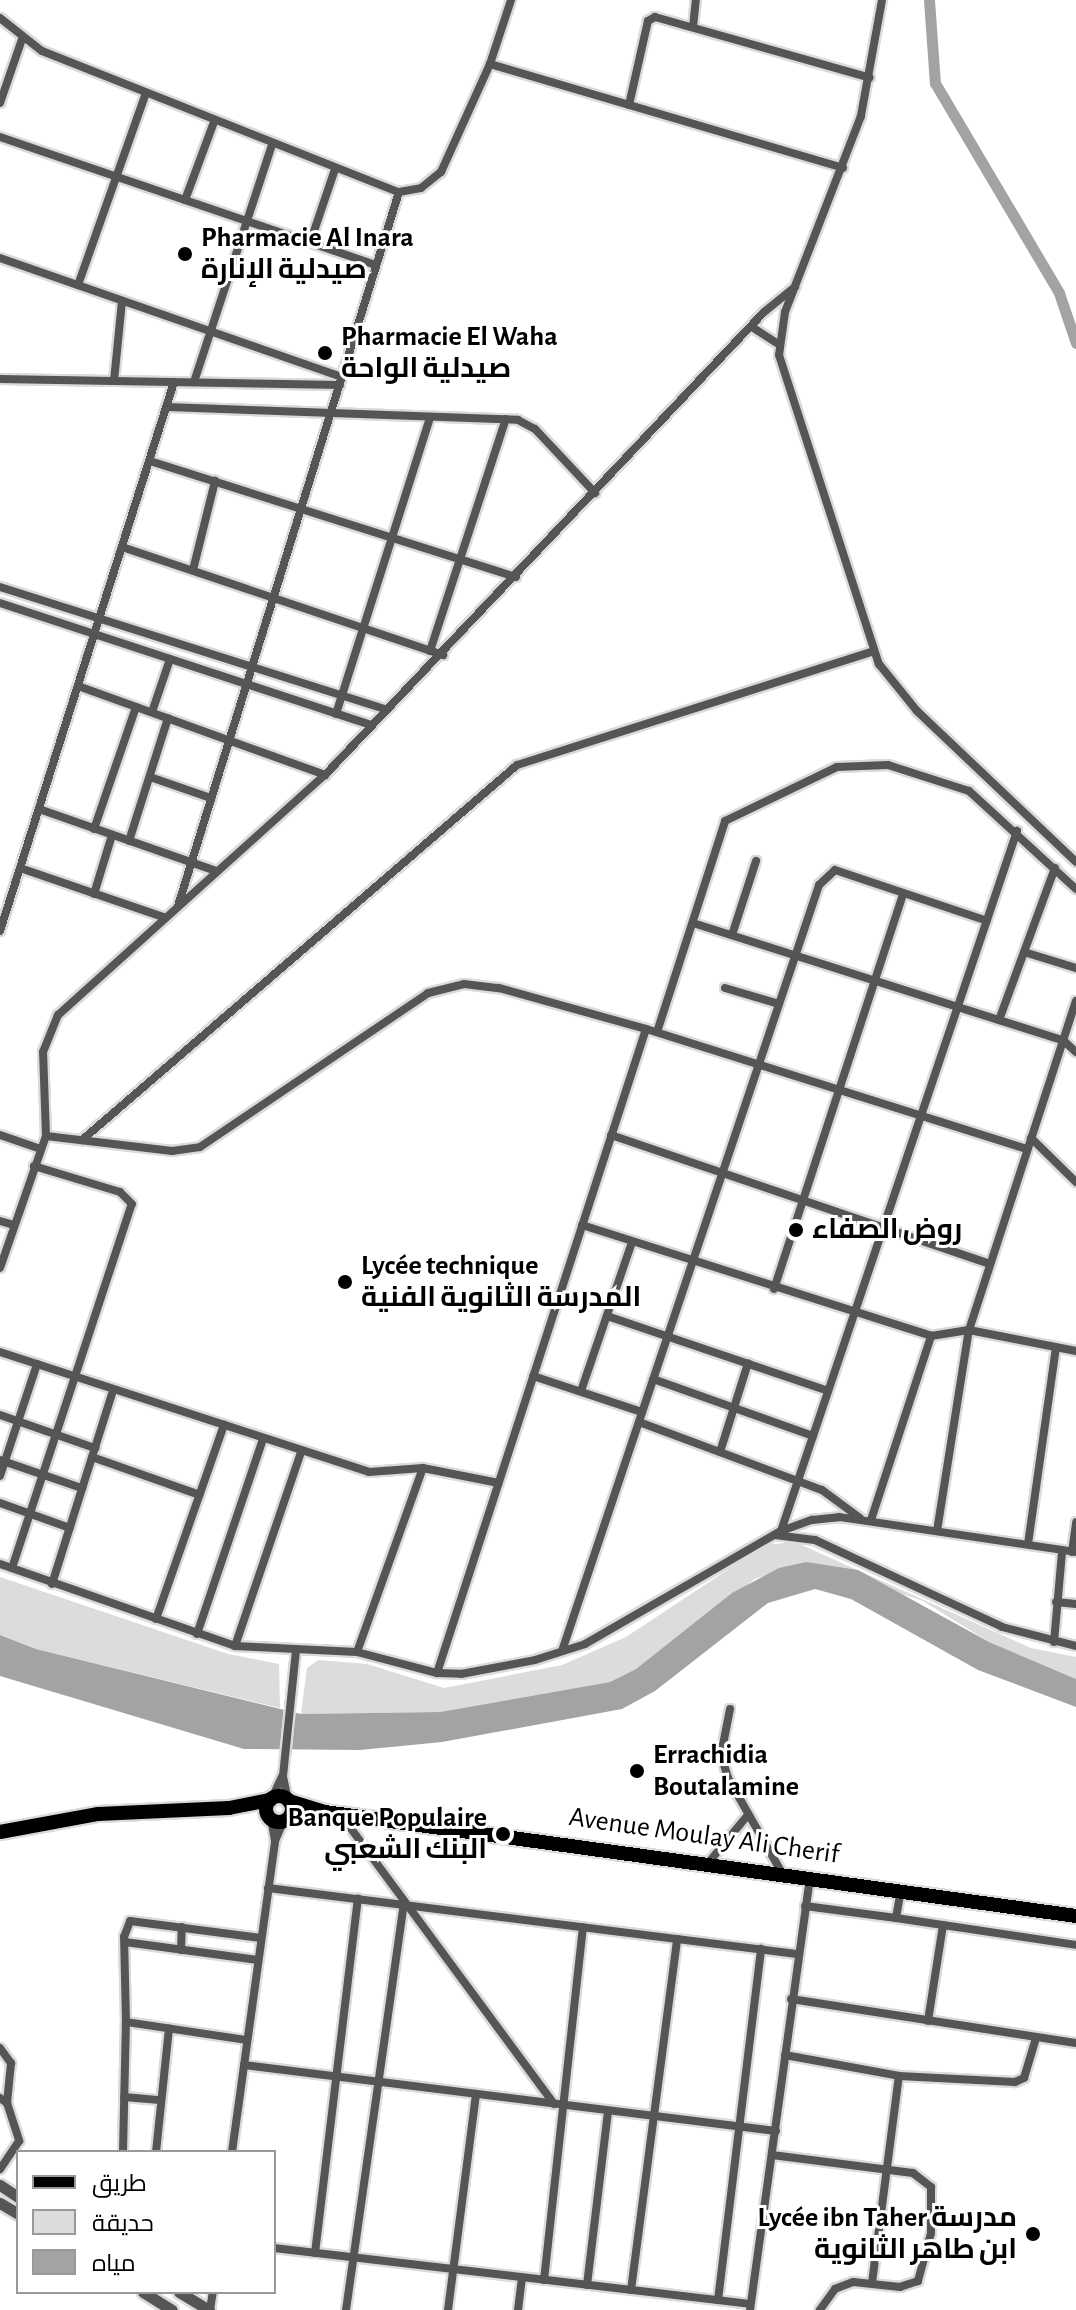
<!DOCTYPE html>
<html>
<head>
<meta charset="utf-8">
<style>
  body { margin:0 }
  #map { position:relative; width:1076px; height:2310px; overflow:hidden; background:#fff; font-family:"Alegreya Sans",Cairo,sans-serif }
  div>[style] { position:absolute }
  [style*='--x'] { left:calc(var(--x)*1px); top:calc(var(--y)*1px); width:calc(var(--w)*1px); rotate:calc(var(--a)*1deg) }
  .green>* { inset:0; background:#dcdcdc }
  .water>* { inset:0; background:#a3a3a3 }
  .canal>* { height:11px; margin:-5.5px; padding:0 5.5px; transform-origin:5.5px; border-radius:5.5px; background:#a3a3a3 }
  .roads { filter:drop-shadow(2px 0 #dbdbdb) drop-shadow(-2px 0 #dbdbdb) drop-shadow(0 2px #dbdbdb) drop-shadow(0 -2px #dbdbdb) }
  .minor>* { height:8px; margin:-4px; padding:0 4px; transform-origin:4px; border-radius:4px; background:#555 }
  .tertiary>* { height:11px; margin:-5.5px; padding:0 5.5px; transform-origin:5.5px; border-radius:5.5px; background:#555 }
  .primary>* { height:14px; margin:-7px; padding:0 7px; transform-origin:7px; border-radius:7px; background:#000 }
  .primary>.ring { margin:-7px; padding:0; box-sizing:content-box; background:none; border:14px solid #000; border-radius:50% }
  .dots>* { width:22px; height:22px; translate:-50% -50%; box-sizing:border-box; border:4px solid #fff; border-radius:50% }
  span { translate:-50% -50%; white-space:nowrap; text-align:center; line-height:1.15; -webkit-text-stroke:6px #fff; paint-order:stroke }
  .poi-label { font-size:28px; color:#000; font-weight:700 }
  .left { translate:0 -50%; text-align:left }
  .right { translate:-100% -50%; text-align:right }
  .street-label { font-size:28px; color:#000 }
  .legend { position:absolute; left:16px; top:2150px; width:260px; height:144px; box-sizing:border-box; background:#fff; border:2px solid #999; margin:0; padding:10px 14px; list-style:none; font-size:24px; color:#000 }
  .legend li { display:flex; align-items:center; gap:16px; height:40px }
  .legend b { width:40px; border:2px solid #999 }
</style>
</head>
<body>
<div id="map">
  <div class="green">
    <div style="clip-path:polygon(795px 1542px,1031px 1648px,1076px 1657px,1076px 1679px,989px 1642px,923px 1601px,806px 1562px,755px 1579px,636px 1669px,610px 1682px,440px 1712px,301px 1714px,307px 1668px,318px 1660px,367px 1664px,444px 1688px,562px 1665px,626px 1637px,765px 1545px)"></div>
    <div style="clip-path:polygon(0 1577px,228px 1654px,279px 1664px,280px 1708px,36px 1649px,0 1635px)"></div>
  </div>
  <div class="water">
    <div style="clip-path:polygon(806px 1562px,858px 1570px,989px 1642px,1076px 1679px,1076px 1707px,978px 1670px,851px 1599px,815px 1589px,768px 1603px,655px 1691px,622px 1709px,442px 1742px,360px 1750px,244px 1749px,0 1676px,0 1635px,36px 1649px,301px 1714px,440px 1712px,610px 1682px,636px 1669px,732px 1593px,779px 1568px)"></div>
  </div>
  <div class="canal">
    <div style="--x:929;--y:0;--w:83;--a:85.9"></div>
    <div style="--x:935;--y:83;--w:244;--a:59.4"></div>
    <div style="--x:1059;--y:293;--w:53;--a:71.2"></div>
  </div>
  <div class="roads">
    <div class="minor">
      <div style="--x:882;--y:0;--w:118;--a:100.3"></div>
      <div style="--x:861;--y:116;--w:210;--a:111.2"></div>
      <div style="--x:785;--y:312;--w:43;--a:97.9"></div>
      <div style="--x:779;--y:355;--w:325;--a:72.1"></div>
      <div style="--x:879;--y:664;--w:60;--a:51"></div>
      <div style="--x:917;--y:711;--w:219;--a:43.5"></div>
      <div style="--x:0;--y:18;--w:53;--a:38.2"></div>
      <div style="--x:42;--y:51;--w:384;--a:21.6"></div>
      <div style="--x:399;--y:192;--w:22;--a:-10"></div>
      <div style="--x:421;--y:188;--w:26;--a:-39"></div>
      <div style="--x:441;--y:172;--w:119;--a:-65.6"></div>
      <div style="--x:490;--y:64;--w:67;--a:-71.8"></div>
      <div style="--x:693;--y:27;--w:27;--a:-84"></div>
      <div style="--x:490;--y:64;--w:368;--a:16.4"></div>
      <div style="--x:0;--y:103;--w:68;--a:-71"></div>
      <div style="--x:629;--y:105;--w:86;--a:-77.3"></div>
      <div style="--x:648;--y:21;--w:8;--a:-30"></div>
      <div style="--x:655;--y:17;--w:223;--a:15.8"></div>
      <div style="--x:0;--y:137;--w:397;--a:18.8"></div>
      <div style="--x:185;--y:200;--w:83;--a:-69.6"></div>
      <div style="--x:310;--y:243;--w:78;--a:-71.3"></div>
      <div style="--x:0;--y:258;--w:362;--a:19.2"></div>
      <div style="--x:78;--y:285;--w:204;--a:-70.5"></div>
      <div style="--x:752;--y:327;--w:30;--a:33"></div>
      <div style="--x:0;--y:379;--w:340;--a:1"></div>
      <div style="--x:114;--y:381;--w:80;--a:-84.3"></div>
      <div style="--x:194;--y:382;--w:250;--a:-71.8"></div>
      <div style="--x:167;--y:407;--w:351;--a:2.1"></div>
      <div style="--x:518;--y:420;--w:19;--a:28"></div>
      <div style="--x:535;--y:429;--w:88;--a:46.8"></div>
      <div style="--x:150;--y:461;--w:384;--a:17.6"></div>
      <div style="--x:122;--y:547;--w:339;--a:18.6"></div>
      <div style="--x:193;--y:570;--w:92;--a:-76.1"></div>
      <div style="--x:0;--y:587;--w:406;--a:17.6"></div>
      <div style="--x:0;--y:603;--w:391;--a:18.2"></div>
      <div style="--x:430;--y:651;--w:244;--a:-71.9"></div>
      <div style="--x:78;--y:686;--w:263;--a:19.8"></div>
      <div style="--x:152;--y:712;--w:56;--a:-71.2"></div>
      <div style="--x:336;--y:714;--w:308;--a:-72.4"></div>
      <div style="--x:150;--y:777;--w:65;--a:19"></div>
      <div style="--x:39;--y:809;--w:188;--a:19.3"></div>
      <div style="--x:94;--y:829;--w:129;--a:-71"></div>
      <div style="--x:129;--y:841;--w:129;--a:-72.4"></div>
      <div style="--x:20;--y:868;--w:154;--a:18.9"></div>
      <div style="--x:94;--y:894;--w:62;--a:-73"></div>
      <div style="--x:178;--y:906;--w:747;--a:-72.8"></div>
      <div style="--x:693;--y:923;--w:389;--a:17.6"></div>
      <div style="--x:1064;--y:1041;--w:16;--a:43"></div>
      <div style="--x:0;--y:931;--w:576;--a:-72.41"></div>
      <div style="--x:732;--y:935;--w:78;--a:-72"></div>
      <div style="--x:1024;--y:952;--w:54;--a:17.1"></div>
      <div style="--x:725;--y:988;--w:56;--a:16.5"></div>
      <div style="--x:999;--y:1020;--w:162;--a:-69.8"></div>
      <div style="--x:657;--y:1032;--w:222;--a:-72.1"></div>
      <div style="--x:725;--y:821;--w:124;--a:-25.7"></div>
      <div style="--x:837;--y:767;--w:51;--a:-2.2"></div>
      <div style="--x:888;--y:765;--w:85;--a:17.8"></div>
      <div style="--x:969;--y:791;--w:145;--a:42.5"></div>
      <div style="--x:0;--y:1135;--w:40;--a:18.9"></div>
      <div style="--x:611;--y:1135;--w:400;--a:18.8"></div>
      <div style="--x:46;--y:1136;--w:127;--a:6.8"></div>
      <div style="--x:172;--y:1151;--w:28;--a:-8"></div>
      <div style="--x:200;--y:1147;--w:275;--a:-34"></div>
      <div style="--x:428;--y:993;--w:37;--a:-14"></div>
      <div style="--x:464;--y:984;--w:35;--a:7"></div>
      <div style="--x:499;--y:988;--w:153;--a:15.6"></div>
      <div style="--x:646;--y:1029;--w:399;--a:17.5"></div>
      <div style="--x:1031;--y:1138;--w:63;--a:44.4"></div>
      <div style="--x:82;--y:1140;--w:574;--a:-40.76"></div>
      <div style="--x:517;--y:765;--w:373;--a:-17.7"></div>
      <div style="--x:0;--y:1221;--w:15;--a:16"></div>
      <div style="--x:582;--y:1225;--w:366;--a:17.6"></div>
      <div style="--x:931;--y:1336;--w:38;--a:-9"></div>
      <div style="--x:969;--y:1330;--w:109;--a:11.1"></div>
      <div style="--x:0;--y:1268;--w:140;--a:-70.8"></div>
      <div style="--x:46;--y:1136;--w:84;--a:-92"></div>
      <div style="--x:43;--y:1052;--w:40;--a:-68"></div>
      <div style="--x:58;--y:1015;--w:359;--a:-42"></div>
      <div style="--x:325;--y:775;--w:638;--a:-46.52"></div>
      <div style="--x:764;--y:312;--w:40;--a:-39"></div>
      <div style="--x:774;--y:1289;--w:416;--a:-71.9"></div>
      <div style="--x:607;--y:1316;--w:233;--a:18.7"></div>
      <div style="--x:0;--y:1352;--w:388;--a:18"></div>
      <div style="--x:369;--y:1472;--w:54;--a:-4.2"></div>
      <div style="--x:423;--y:1468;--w:77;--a:11.2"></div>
      <div style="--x:533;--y:1376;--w:115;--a:18.3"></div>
      <div style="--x:653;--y:1379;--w:170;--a:19.6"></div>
      <div style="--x:581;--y:1391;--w:157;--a:-71.1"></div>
      <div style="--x:0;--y:1415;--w:101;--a:19.2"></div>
      <div style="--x:639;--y:1422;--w:195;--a:20.4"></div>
      <div style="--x:822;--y:1490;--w:47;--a:36.4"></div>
      <div style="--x:720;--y:1452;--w:93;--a:-72.5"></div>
      <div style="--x:92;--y:1457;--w:114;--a:19.4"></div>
      <div style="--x:0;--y:1460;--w:87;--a:18.9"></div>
      <div style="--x:0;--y:1476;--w:118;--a:-71.7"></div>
      <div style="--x:0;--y:1503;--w:74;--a:19.7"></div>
      <div style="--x:871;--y:1520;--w:194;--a:-71.9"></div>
      <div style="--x:781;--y:1531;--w:739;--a:-71.37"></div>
      <div style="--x:937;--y:1531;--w:204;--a:-81"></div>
      <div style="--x:969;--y:1330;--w:346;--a:-72"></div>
      <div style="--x:775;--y:1535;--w:40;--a:7.1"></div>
      <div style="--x:815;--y:1540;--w:206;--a:24.9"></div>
      <div style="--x:1002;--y:1627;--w:76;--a:14.4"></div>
      <div style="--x:1028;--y:1544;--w:198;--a:-81.9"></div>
      <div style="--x:1072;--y:1552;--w:30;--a:-82"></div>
      <div style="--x:0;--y:1564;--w:249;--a:19.2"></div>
      <div style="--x:235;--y:1646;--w:122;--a:2.8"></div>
      <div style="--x:357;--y:1652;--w:83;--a:14.7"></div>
      <div style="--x:437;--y:1673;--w:24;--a:2"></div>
      <div style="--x:461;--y:1674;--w:75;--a:-10.7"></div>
      <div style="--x:535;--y:1660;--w:52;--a:-17.7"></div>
      <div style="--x:585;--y:1644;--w:226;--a:-30"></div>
      <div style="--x:781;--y:1531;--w:33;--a:-20"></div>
      <div style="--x:812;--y:1520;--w:27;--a:-6"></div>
      <div style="--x:839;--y:1517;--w:240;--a:8.4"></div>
      <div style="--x:12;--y:1568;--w:383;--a:-71.8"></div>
      <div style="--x:132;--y:1204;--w:17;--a:-135"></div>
      <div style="--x:120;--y:1192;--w:90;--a:-163.2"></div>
      <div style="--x:52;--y:1584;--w:202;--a:-72.5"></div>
      <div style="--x:1056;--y:1602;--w:20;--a:6"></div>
      <div style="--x:156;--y:1619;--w:206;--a:-70.7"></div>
      <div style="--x:197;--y:1634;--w:206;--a:-71.3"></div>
      <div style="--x:1054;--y:1642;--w:90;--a:-84.9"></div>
      <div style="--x:235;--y:1646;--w:205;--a:-71.2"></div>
      <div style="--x:562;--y:1651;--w:808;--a:-71.45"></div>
      <div style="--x:819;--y:885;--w:22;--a:-43"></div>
      <div style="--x:835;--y:870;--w:160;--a:18.5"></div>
      <div style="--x:357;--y:1652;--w:195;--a:-70.3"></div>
      <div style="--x:437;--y:1673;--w:677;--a:-72.02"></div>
      <div style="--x:730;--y:1709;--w:47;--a:101.1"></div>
      <div style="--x:721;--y:1755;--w:24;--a:73"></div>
      <div style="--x:728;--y:1778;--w:109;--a:60.4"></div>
      <div style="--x:272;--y:1798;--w:23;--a:-65"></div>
      <div style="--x:288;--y:1800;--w:25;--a:-102"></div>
      <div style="--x:283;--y:1776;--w:126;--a:-84.1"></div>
      <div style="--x:341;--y:1815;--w:359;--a:53.6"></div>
      <div style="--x:271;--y:1818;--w:22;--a:80"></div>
      <div style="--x:709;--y:1862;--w:60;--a:-50.4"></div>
      <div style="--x:268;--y:1888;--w:533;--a:7.11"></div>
      <div style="--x:805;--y:1906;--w:92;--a:7.5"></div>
      <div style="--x:896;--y:1918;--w:28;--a:-80"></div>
      <div style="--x:896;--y:1918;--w:182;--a:8.5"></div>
      <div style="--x:125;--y:1942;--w:134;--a:7.7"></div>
      <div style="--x:181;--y:1950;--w:23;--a:-88"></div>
      <div style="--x:791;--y:1999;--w:288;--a:8.8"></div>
      <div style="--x:928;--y:2021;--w:97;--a:-81.1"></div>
      <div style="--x:126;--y:2022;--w:85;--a:-91.3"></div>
      <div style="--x:124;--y:1937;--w:17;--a:-69"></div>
      <div style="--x:130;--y:1921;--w:132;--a:7.4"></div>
      <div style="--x:0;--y:2048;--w:19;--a:54"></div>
      <div style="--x:11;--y:2063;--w:40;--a:95.7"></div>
      <div style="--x:785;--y:2055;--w:116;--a:10.4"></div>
      <div style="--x:899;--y:2076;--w:116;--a:3"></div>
      <div style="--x:1015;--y:2082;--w:10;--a:-24"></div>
      <div style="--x:1024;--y:2078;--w:42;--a:-73.3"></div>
      <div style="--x:244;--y:2065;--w:536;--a:7.07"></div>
      <div style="--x:124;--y:2097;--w:36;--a:5"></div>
      <div style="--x:0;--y:2098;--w:9;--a:36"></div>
      <div style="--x:7;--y:2103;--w:40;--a:72"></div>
      <div style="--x:19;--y:2141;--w:34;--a:124"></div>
      <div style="--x:123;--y:2152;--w:130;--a:-88.7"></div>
      <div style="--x:126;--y:2022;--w:122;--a:8.5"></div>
      <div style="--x:156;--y:2152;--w:124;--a:-84"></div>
      <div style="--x:232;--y:2152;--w:314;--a:-82.1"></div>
      <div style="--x:275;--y:1841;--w:23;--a:-67"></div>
      <div style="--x:772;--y:2155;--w:142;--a:7.3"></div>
      <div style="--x:913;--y:2173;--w:23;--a:38"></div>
      <div style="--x:931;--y:2187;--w:46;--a:90"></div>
      <div style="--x:931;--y:2233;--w:50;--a:105.2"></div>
      <div style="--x:918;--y:2281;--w:19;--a:162"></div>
      <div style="--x:900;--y:2287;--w:47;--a:-173.9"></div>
      <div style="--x:853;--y:2282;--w:19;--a:159"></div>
      <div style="--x:835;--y:2289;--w:26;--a:126"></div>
      <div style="--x:274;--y:2248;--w:479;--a:6.7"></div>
      <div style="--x:315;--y:2253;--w:357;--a:-83.1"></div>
      <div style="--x:544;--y:2280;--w:355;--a:-83.7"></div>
      <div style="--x:872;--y:2283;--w:209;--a:-82.6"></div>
      <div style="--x:587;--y:2285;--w:175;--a:-83.1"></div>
      <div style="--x:631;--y:2290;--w:354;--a:-82.5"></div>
      <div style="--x:718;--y:2300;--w:354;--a:-83"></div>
      <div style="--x:210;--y:2310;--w:18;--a:-81"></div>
      <div style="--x:346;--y:2310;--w:410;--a:-81.9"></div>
      <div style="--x:448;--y:2310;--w:218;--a:-82.6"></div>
      <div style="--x:518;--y:2310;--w:33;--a:-83"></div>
      <div style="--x:750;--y:2310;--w:438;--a:-82.1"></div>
    </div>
    <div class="tertiary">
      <div style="--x:0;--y:2185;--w:22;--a:34"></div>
      <div style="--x:0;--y:2203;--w:21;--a:31"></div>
      <div style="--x:143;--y:2292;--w:34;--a:32"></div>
      <div style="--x:179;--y:2292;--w:35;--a:31"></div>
    </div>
    <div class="primary">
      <div class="ring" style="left:266px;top:1796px;width:12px;height:12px"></div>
      <div style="--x:289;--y:1801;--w:38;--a:17"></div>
      <div style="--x:325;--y:1812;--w:758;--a:7.88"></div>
      <div style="--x:0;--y:1832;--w:100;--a:-10.4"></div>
      <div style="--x:98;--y:1814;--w:131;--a:-2.6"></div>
      <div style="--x:229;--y:1808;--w:42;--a:-11"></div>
    </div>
  </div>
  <div class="dots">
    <div style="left:185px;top:254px;background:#000"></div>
    <div style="left:325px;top:353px;background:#000"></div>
    <div style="left:796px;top:1230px;background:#000"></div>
    <div style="left:345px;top:1282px;background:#000"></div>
    <div style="left:637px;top:1771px;background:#000"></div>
    <div style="left:503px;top:1834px;background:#000"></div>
    <div style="left:1033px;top:2234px;background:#000"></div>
  </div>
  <div class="poi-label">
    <span class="left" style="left:201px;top:254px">Pharmacie Al Inara<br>صيدلية الإنارة</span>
    <span class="left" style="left:341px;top:353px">Pharmacie El Waha<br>صيدلية الواحة</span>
    <span class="left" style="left:812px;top:1230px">روض الصفاء</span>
    <span class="left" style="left:361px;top:1282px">Lycée technique<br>المدرسة الثانوية الفنية</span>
    <span class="left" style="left:653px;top:1771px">Errachidia<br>Boutalamine</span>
    <span class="right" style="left:487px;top:1834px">Banque Populaire<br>البنك الشعبي</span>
    <span class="right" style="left:1017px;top:2234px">Lycée ibn Taher مدرسة<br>ابن طاهر الثانوية</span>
  </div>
  <div class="street-label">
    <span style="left:704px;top:1836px;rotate:8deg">Avenue Moulay Ali Cherif</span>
  </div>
  <ul class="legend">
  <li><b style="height:10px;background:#000"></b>طريق</li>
  <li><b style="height:22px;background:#dcdcdc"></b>حديقة</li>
  <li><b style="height:22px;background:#a3a3a3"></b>مياه</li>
  </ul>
</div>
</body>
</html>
